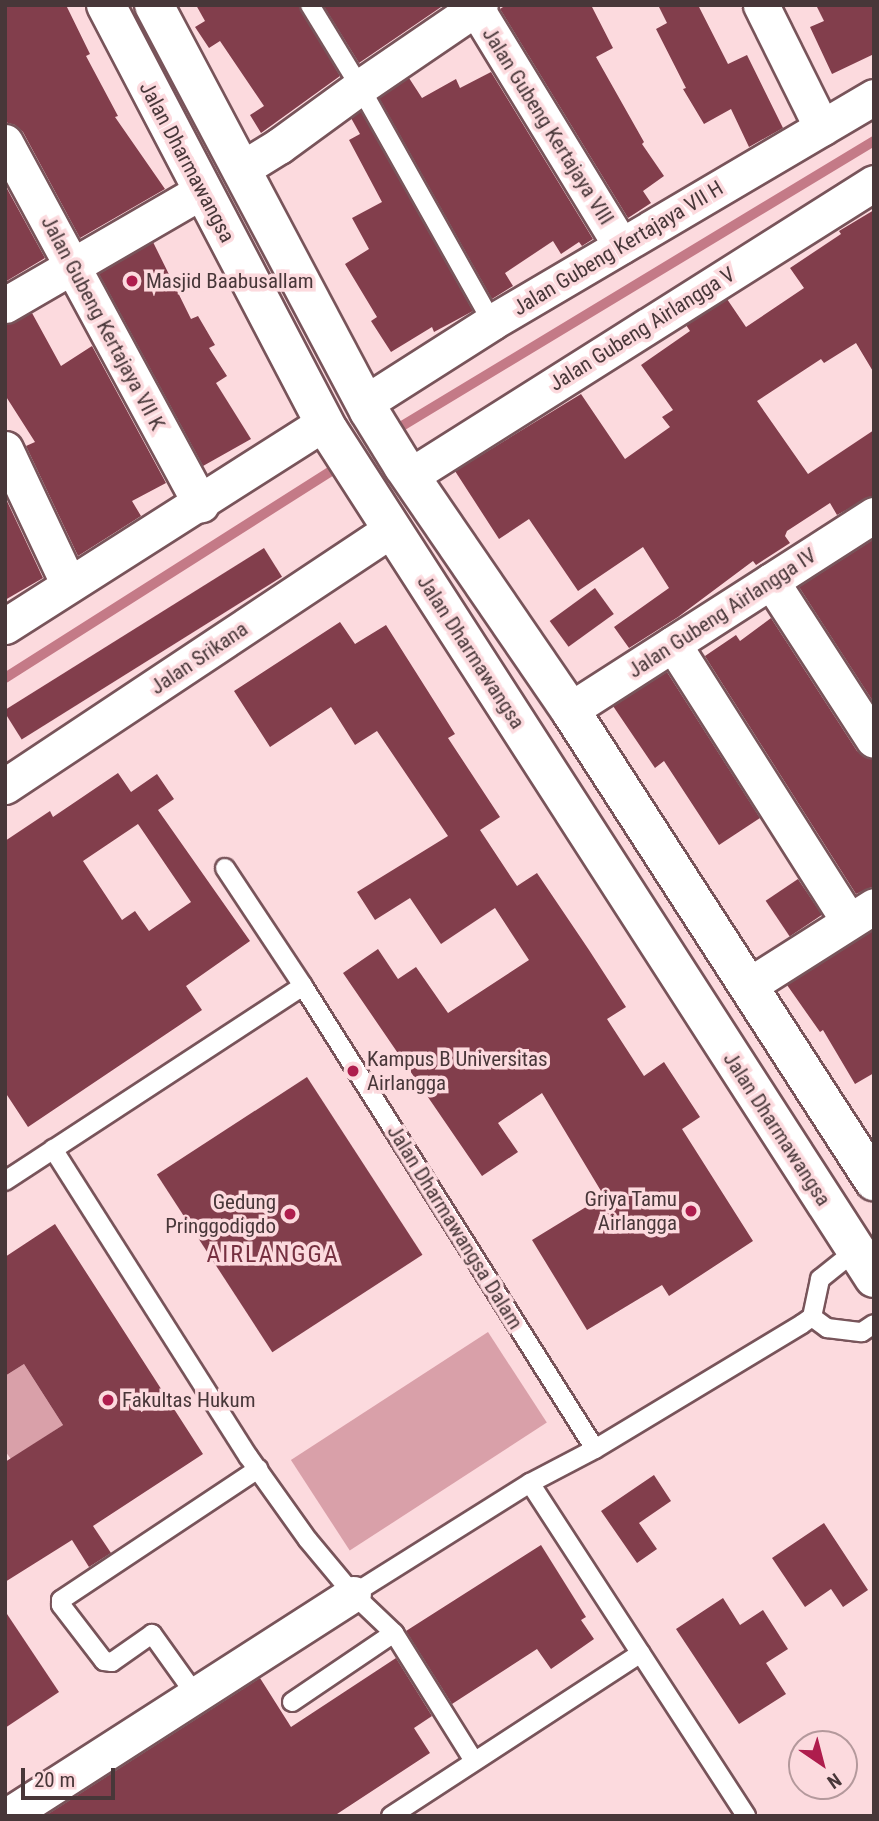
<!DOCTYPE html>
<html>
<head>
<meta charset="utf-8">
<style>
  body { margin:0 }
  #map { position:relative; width:879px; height:1821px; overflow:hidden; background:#fcdade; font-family:"Roboto Condensed",sans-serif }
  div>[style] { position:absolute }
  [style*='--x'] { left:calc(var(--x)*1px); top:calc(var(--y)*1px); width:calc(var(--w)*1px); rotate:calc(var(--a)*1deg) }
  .green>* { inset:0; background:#d9a0a9; transform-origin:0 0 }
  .stream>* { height:10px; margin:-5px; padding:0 5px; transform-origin:5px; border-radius:5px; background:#c47a87 }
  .building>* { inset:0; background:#823e4c; transform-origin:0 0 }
  .roads { filter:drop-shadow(2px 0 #78545a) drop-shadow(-2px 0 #78545a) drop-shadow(0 2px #78545a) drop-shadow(0 -2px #78545a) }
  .lane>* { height:18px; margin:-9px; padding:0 9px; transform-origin:9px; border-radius:9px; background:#fff }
  .street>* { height:35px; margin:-17.5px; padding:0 17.5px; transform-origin:17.5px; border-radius:17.5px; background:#fff }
  .primary>* { height:38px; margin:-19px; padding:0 19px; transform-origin:19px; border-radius:19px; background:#fff }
  .dots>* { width:19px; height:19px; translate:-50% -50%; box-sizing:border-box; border:4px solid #fcdade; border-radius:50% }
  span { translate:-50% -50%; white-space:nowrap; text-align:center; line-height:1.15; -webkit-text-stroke:7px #fcdade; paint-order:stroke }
  .street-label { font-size:21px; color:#483739 }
  .poi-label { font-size:21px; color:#483739 }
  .left { translate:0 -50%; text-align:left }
  .right { translate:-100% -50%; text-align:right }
  .quarter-label { font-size:24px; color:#763040; letter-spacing:2px }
  .frame { position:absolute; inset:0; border:7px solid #483739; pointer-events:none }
  .north { position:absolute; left:788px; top:1730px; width:70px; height:70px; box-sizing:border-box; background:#fcdade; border:2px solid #b4999c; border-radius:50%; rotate:145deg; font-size:19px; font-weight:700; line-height:28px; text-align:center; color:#483739 }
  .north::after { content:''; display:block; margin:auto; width:24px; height:32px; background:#ae1d4d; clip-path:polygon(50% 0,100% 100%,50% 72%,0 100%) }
  .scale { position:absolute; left:21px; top:1768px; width:94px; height:32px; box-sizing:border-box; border:4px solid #483739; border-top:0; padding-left:9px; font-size:21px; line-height:24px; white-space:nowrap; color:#483739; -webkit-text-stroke:5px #fcdade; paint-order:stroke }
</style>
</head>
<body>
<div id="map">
  <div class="green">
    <div style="left:488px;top:1332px;width:108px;height:235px;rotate:57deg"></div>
    <div style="clip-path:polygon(24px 1364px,63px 1425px,11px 1459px,5px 1451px,5px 1376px)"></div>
  </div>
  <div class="stream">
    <div style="--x:392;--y:432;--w:563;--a:-31.12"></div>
    <div style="--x:5;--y:678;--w:398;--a:-32.4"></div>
  </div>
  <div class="building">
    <div style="clip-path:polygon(5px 5px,66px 5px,90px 54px,86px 56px,118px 116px,115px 117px,165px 189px,80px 238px,23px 132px,15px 125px,5px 122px)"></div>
    <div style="clip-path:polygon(196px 5px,299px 5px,340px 76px,261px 133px,250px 115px,264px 106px,220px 41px,209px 48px,195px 27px,205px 21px)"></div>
    <div style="clip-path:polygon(323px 5px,444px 5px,359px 63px)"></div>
    <div style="clip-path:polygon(506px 5px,591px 5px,613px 48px,596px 57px,644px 142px,642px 144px,664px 176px,643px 191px,651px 203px,628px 218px,500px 9px)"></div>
    <div style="clip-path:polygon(658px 5px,698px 5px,728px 64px,747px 55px,783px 128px,749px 147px,731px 109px,704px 124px,683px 89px,686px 88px,656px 29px,667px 23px)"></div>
    <div style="clip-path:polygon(816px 5px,874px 5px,874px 54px,832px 74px,810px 27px,824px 21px)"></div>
    <div style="clip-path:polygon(491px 72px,593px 239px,582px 246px,579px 242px,561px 254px,553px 241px,505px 273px,513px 286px,492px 299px,379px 98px,409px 78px,422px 98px,456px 79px,460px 88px)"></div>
    <div style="clip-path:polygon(361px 111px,473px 311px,434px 332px,432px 327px,391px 352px,371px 321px,377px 317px,345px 264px,369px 249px,352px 218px,382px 202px,349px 140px,360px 134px,351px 118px)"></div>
    <div style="clip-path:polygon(5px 185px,45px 258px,5px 282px)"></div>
    <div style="clip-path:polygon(874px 210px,874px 373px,856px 343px,824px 363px,821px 359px,757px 401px,808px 474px,874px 430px,874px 495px,837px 515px,830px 503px,787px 531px,785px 536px,790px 543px,756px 565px,753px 561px,678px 617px,629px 648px,614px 627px,669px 588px,643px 547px,578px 591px,529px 519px,499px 539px,455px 471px,581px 394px,625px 459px,670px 427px,662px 417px,673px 410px,641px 365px,690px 331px,686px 325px,727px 299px,746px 327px,804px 288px,790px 268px,841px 234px,839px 231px)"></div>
    <div style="clip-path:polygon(153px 242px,191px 319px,198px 316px,215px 345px,209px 348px,227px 376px,216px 383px,251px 439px,203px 466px,99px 274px)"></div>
    <div style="clip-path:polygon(32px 313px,61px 366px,92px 346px,166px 483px,132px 501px,141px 516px,78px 556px,26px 446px,35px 442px,5px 395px,5px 325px)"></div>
    <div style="clip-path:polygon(6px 499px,43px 578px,5px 600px,5px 500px)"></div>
    <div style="clip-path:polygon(874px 539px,874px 703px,799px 587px)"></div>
    <div style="left:264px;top:548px;width:34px;height:307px;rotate:58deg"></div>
    <div style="left:595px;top:588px;width:32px;height:56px;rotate:54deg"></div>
    <div style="clip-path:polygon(771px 618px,857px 751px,874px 760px,874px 886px,856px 894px,701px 650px,705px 656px,736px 635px,740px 641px)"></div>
    <div style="clip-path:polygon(340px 622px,355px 644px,386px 625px,455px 734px,448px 738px,500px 817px,480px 830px,517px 886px,537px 873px,589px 950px,626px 1007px,607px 1019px,644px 1076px,664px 1062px,700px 1117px,682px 1129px,753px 1241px,669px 1296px,662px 1285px,587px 1330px,532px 1240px,604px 1196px,542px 1093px,498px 1123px,518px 1152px,482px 1176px,343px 973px,378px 949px,398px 979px,416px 967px,448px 1013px,529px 960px,495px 908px,441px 944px,410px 898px,375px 920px,357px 892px,448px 836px,377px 731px,355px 745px,331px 707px,270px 747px,234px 691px)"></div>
    <div style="clip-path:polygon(667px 672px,760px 818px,719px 845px,664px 761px,655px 768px,613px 706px)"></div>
    <div style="clip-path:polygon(evenodd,118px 773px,131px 792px,157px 774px,174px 799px,158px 810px,250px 941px,186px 986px,202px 1010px,28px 1127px,5px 1092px,5px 841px,50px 811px,53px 817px,118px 773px,138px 824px,191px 902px,149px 931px,135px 911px,122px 920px,83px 861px,138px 824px)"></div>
    <div style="left:798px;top:879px;width:43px;height:39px;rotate:56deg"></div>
    <div style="clip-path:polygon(874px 930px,874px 1073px,855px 1084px,823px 1030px,820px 1032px,787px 985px)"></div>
    <div style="left:307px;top:1077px;width:212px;height:179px;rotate:57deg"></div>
    <div style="clip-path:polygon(55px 1224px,203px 1454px,93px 1526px,111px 1553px,89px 1567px,72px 1540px,5px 1582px,5px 1462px,63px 1425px,24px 1364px,5px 1376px,5px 1257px)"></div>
    <div style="clip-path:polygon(654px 1475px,671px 1501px,639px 1523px,657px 1549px,637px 1563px,601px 1511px)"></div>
    <div style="clip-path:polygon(824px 1523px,868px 1590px,843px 1607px,831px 1589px,805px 1607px,772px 1558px)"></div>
    <div style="clip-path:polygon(541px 1545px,586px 1617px,581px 1620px,594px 1639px,551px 1669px,537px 1649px,452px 1704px,406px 1631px)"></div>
    <div style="clip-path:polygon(723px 1598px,740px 1625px,763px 1610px,788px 1649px,766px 1663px,786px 1694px,739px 1724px,676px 1629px)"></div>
    <div style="clip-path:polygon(5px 1611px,59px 1692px,5px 1728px)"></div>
    <div style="clip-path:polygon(396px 1658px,432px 1716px,414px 1728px,430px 1753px,334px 1816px,45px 1816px,260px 1678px,291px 1727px)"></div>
  </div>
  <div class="roads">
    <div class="lane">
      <div style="--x:310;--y:5;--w:96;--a:58.6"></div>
      <div style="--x:360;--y:87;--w:270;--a:60.7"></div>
      <div style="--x:225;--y:868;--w:141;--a:56.5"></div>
      <div style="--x:53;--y:1149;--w:364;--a:57.6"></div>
      <div style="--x:248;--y:1456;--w:103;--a:54.5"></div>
      <div style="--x:308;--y:1540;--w:70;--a:50.2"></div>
      <div style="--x:353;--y:1594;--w:57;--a:43.6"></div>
      <div style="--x:394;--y:1633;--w:151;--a:58"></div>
      <div style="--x:5;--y:1181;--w:356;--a:-33.2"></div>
      <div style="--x:303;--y:986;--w:547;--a:57.76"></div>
      <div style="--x:812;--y:1317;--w:19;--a:36"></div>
      <div style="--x:827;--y:1328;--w:35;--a:7"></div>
      <div style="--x:862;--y:1332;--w:14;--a:-34"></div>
      <div style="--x:530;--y:1483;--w:397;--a:57"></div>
      <div style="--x:353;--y:1594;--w:209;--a:-32.1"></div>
      <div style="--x:530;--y:1483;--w:73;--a:-27.6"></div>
      <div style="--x:595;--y:1449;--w:242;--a:-31.1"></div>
      <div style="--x:802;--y:1324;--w:12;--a:-35"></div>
      <div style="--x:812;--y:1317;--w:39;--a:-78"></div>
      <div style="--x:820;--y:1279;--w:45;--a:-38.7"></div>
      <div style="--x:195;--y:1694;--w:74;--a:-125.6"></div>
      <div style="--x:152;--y:1634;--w:49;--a:145"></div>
      <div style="--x:112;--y:1662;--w:8;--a:-173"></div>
      <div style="--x:104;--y:1661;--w:71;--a:-127.5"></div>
      <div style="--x:61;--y:1605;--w:5;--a:-90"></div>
      <div style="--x:61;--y:1600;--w:237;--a:-33.6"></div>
      <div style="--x:292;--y:1702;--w:123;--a:-34.1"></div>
      <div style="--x:391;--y:1816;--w:298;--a:-33.1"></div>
    </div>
    <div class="street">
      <div style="--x:474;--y:5;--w:282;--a:58.6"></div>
      <div style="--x:761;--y:5;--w:137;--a:63.6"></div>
      <div style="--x:5;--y:142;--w:412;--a:61.6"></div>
      <div style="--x:240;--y:170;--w:46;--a:-31.6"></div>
      <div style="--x:279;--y:146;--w:100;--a:-36.1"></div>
      <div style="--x:360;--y:87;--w:145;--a:-34.3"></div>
      <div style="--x:5;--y:305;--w:228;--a:-30.1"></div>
      <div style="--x:365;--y:403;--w:151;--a:-32.5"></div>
      <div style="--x:492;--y:322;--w:443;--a:-30.5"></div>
      <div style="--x:5;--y:449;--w:150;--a:64.8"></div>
      <div style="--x:410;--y:476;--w:549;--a:-32.27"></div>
      <div style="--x:771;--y:581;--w:189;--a:57.1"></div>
      <div style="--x:5;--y:626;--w:378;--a:-32.5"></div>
      <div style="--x:673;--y:644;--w:328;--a:57.6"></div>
      <div style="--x:570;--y:710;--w:361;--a:-32.7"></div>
      <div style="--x:5;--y:786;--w:465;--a:-33.6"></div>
      <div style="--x:748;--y:986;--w:149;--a:-32.4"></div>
      <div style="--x:7;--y:1816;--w:411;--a:-32.7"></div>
    </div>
    <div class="primary">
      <div style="--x:106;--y:5;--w:481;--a:62.4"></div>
      <div style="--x:329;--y:431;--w:1007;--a:57.24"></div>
      <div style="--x:154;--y:5;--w:459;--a:62.1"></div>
      <div style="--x:369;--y:411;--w:65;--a:58.3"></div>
      <div style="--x:403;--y:466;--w:296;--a:55.6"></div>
      <div style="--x:570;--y:710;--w:561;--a:57.16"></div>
    </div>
  </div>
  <div class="dots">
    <div style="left:132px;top:281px;background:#ae1d4d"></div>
    <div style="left:353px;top:1071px;background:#ae1d4d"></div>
    <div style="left:691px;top:1211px;background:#ae1d4d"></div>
    <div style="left:290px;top:1214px;background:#ae1d4d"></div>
    <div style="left:108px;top:1400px;background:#ae1d4d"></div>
  </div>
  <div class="street-label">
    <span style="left:548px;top:126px;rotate:58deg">Jalan Gubeng Kertajaya VIII</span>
    <span style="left:187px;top:162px;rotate:62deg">Jalan Dharmawangsa</span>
    <span style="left:618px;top:248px;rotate:-31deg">Jalan Gubeng Kertajaya VII H</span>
    <span style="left:103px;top:323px;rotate:62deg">Jalan Gubeng Kertajaya VII K</span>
    <span style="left:642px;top:329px;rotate:-32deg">Jalan Gubeng Airlangga V</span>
    <span style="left:722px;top:613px;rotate:-33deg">Jalan Gubeng Airlangga IV</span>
    <span style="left:471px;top:652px;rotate:57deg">Jalan Dharmawangsa</span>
    <span style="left:199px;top:658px;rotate:-34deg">Jalan Srikana</span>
    <span style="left:777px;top:1129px;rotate:57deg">Jalan Dharmawangsa</span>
    <span style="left:455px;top:1227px;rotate:58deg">Jalan Dharmawangsa Dalam</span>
  </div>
  <div class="poi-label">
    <span class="left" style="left:146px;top:281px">Masjid Baabusallam</span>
    <span class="left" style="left:367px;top:1071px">Kampus B Universitas<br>Airlangga</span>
    <span class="right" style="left:677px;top:1211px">Griya Tamu<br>Airlangga</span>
    <span class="right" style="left:276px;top:1214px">Gedung<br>Pringgodigdo</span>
    <span class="left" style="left:122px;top:1400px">Fakultas Hukum</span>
  </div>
  <div class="quarter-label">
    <span style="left:273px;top:1255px">AIRLANGGA</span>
  </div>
  <div class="frame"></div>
  <div class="north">N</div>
  <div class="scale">20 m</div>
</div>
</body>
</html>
